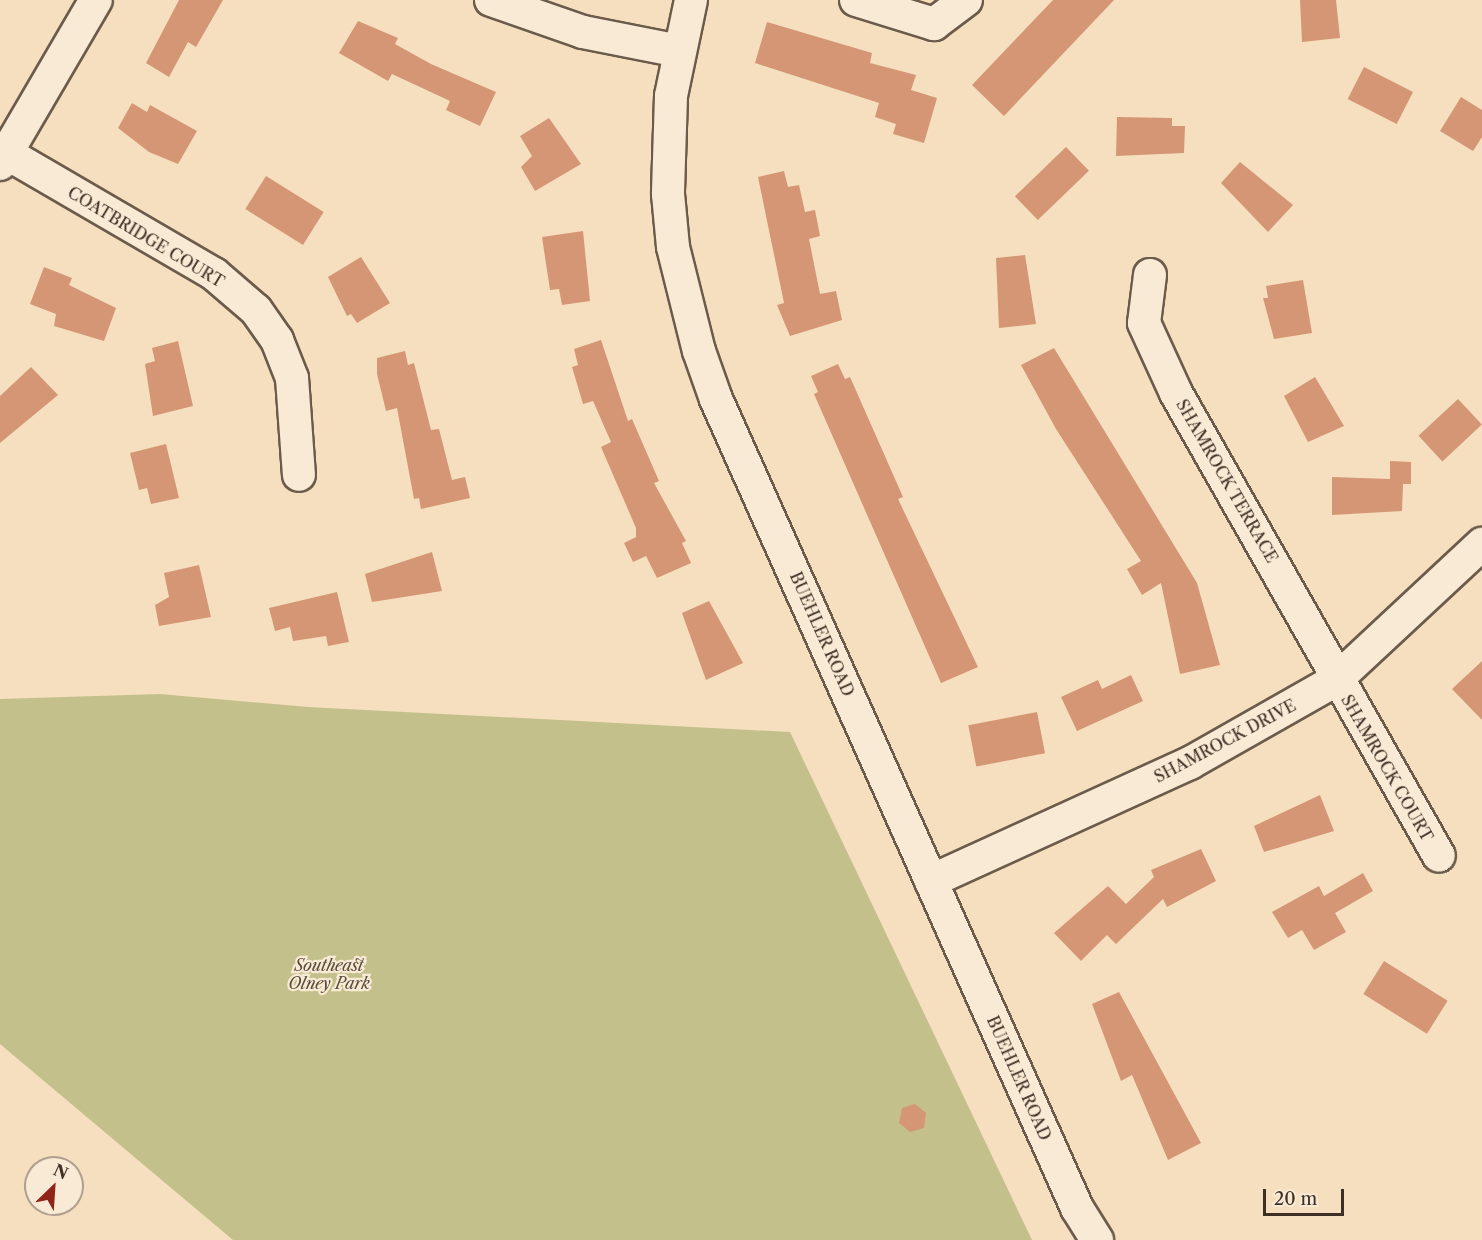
<!DOCTYPE html>
<html>
<head>
<meta charset="utf-8">
<style>
  body { margin:0 }
  #map { position:relative; width:1482px; height:1240px; overflow:hidden; background:#f6dfbe; font-family:"Libre Caslon Text",serif }
  div>[style] { position:absolute }
  [style*='--x'] { left:calc(var(--x)*1px); top:calc(var(--y)*1px); width:calc(var(--w)*1px); rotate:calc(var(--a)*1deg) }
  .green>* { inset:0; background:#c4c08c }
  .building>* { inset:0; background:#d49675; transform-origin:0 0 }
  .roads { filter:drop-shadow(2px 0 #6b5b4b) drop-shadow(-2px 0 #6b5b4b) drop-shadow(0 2px #6b5b4b) drop-shadow(0 -2px #6b5b4b) }
  .minor>* { height:32px; margin:-16px; padding:0 16px; transform-origin:16px; border-radius:16px; background:#f9ead5 }
  span { translate:-50% -50%; white-space:nowrap; text-align:center; line-height:1.15; -webkit-text-stroke:4.5px #f9ead5; paint-order:stroke }
  .street-label { font-size:16px; color:#3d2f25 }
  .park-label { font-size:16px; color:#584c3a; font-style:italic }
  .north { position:absolute; left:24px; top:1156px; width:60px; height:60px; box-sizing:border-box; background:#f9ead5; border:2px solid #ae9f8f; border-radius:50%; rotate:25deg; font-size:16px; font-weight:700; line-height:24px; text-align:center; color:#3d2f25 }
  .north::after { content:''; display:block; margin:auto; width:21px; height:27px; background:#8f2418; clip-path:polygon(50% 0,100% 100%,50% 72%,0 100%) }
  .scale { position:absolute; left:1263px; top:1189px; width:81px; height:27px; box-sizing:border-box; border:3px solid #3d2f25; border-top:0; padding-left:8px; font-size:18px; line-height:21px; white-space:nowrap; color:#3d2f25; -webkit-text-stroke:4px #f9ead5; paint-order:stroke }
</style>
</head>
<body>
<div id="map">
  <div class="green">
    <div style="clip-path:polygon(160px 694px,308px 707px,790px 732px,1032px 1240px,233px 1240px,0 1044px,0 699px)"></div>
  </div>
  <div class="building">
    <div style="clip-path:polygon(179px 0,223px 0,196px 47px,188px 42px,169px 77px,146px 63px)"></div>
    <div style="clip-path:polygon(1053px 0,1114px 0,1004px 116px,972px 85px)"></div>
    <div style="clip-path:polygon(1300px 0,1336px 0,1340px 38px,1302px 42px)"></div>
    <div style="clip-path:polygon(358px 21px,398px 38px,395px 44px,431px 64px,496px 92px,480px 126px,446px 110px,450px 101px,392px 74px,388px 81px,339px 53px)"></div>
    <div style="clip-path:polygon(767px 22px,872px 53px,870px 63px,916px 75px,911px 90px,937px 98px,924px 143px,893px 134px,896px 124px,875px 117px,879px 103px,755px 63px)"></div>
    <div style="left:1364px;top:67px;width:55px;height:36px;rotate:27deg"></div>
    <div style="clip-path:polygon(1461px 97px,1482px 110px,1482px 137px,1473px 151px,1440px 131px)"></div>
    <div style="clip-path:polygon(132px 103px,147px 112px,150px 105px,197px 131px,178px 164px,149px 152px,118px 128px)"></div>
    <div style="clip-path:polygon(1117px 117px,1172px 118px,1172px 126px,1185px 126px,1184px 153px,1116px 156px)"></div>
    <div style="clip-path:polygon(549px 118px,581px 164px,535px 191px,521px 167px,532px 156px,520px 136px)"></div>
    <div style="left:1066px;top:147px;width:33px;height:71px;rotate:46deg"></div>
    <div style="clip-path:polygon(1240px 162px,1293px 205px,1268px 232px,1221px 183px)"></div>
    <div style="clip-path:polygon(784px 171px,788px 187px,799px 185px,805px 212px,815px 210px,820px 236px,809px 239px,820px 294px,836px 291px,842px 320px,790px 336px,777px 305px,784px 303px,758px 177px)"></div>
    <div style="left:266px;top:176px;width:68px;height:39px;rotate:32deg"></div>
    <div style="clip-path:polygon(583px 231px,590px 301px,562px 305px,559px 289px,550px 290px,542px 237px)"></div>
    <div style="clip-path:polygon(1025px 255px,1036px 324px,999px 328px,996px 258px)"></div>
    <div style="clip-path:polygon(361px 257px,390px 303px,357px 323px,351px 314px,347px 316px,328px 277px)"></div>
    <div style="clip-path:polygon(44px 267px,72px 278px,69px 285px,116px 308px,104px 341px,54px 326px,56px 314px,30px 304px)"></div>
    <div style="clip-path:polygon(1303px 280px,1312px 333px,1274px 339px,1263px 298px,1268px 298px,1266px 286px)"></div>
    <div style="clip-path:polygon(601px 340px,628px 421px,632px 419px,659px 481px,654px 483px,686px 541px,682px 543px,691px 563px,657px 578px,646px 556px,633px 562px,624px 543px,636px 537px,636px 528px,601px 447px,611px 442px,593px 401px,583px 404px,572px 367px,578px 365px,574px 349px)"></div>
    <div style="clip-path:polygon(178px 341px,193px 406px,153px 416px,145px 364px,155px 361px,152px 348px)"></div>
    <div style="clip-path:polygon(1054px 348px,1197px 583px,1220px 665px,1180px 674px,1161px 583px,1142px 595px,1127px 569px,1141px 561px,1056px 429px,1021px 365px)"></div>
    <div style="clip-path:polygon(405px 351px,408px 365px,414px 363px,431px 430px,439px 429px,452px 480px,465px 477px,470px 498px,421px 509px,419px 498px,414px 499px,397px 408px,386px 411px,377px 374px,377px 358px)"></div>
    <div style="clip-path:polygon(838px 364px,845px 379px,850px 377px,903px 497px,898px 499px,978px 667px,941px 683px,814px 394px,818px 392px,811px 376px)"></div>
    <div style="clip-path:polygon(31px 367px,58px 395px,0 443px,0 396px)"></div>
    <div style="clip-path:polygon(1315px 377px,1344px 426px,1308px 442px,1284px 396px)"></div>
    <div style="left:1458px;top:399px;width:35px;height:54px;rotate:47deg"></div>
    <div style="clip-path:polygon(166px 444px,179px 498px,151px 504px,147px 488px,139px 490px,130px 453px)"></div>
    <div style="clip-path:polygon(1390px 461px,1411px 462px,1411px 484px,1403px 484px,1402px 511px,1332px 515px,1332px 477px,1390px 479px)"></div>
    <div style="clip-path:polygon(432px 552px,442px 591px,372px 602px,365px 574px)"></div>
    <div style="clip-path:polygon(199px 565px,211px 617px,159px 626px,155px 605px,169px 597px,164px 573px)"></div>
    <div style="clip-path:polygon(337px 592px,349px 642px,328px 646px,326px 636px,293px 641px,290px 627px,275px 631px,269px 608px)"></div>
    <div style="clip-path:polygon(709px 601px,743px 663px,706px 680px,682px 613px)"></div>
    <div style="clip-path:polygon(1482px 661px,1482px 720px,1452px 689px)"></div>
    <div style="clip-path:polygon(1131px 675px,1143px 701px,1077px 731px,1061px 697px,1098px 680px,1102px 689px)"></div>
    <div style="left:1037px;top:712px;width:42px;height:70px;rotate:79deg"></div>
    <div style="clip-path:polygon(1320px 795px,1334px 831px,1264px 852px,1254px 826px)"></div>
    <div style="clip-path:polygon(1201px 849px,1216px 881px,1167px 907px,1163px 899px,1116px 944px,1107px 935px,1081px 961px,1054px 933px,1108px 886px,1126px 904px,1154px 877px,1151px 870px)"></div>
    <div style="clip-path:polygon(1363px 873px,1373px 891px,1335px 913px,1346px 932px,1314px 950px,1302px 930px,1288px 938px,1272px 912px,1319px 886px,1324px 896px)"></div>
    <div style="left:1384px;top:961px;width:75px;height:39px;rotate:32deg"></div>
    <div style="clip-path:polygon(1119px 992px,1201px 1143px,1168px 1160px,1132px 1075px,1121px 1081px,1092px 1004px)"></div>
    <div style="clip-path:polygon(915px 1104px,926px 1113px,924px 1128px,910px 1132px,899px 1123px,902px 1108px)"></div>
  </div>
  <div class="roads">
    <div class="minor">
      <div style="--x:491;--y:0;--w:97;--a:19.2"></div>
      <div style="--x:583;--y:32;--w:98;--a:11.2"></div>
      <div style="--x:691;--y:0;--w:98;--a:101.8"></div>
      <div style="--x:671;--y:96;--w:98;--a:91.8"></div>
      <div style="--x:668;--y:194;--w:53;--a:84.6"></div>
      <div style="--x:673;--y:247;--w:107;--a:76"></div>
      <div style="--x:699;--y:351;--w:51;--a:70.5"></div>
      <div style="--x:716;--y:399;--w:886;--a:65.95"></div>
      <div style="--x:1077;--y:1208;--w:38;--a:58"></div>
      <div style="--x:856;--y:0;--w:82;--a:17.1"></div>
      <div style="--x:934;--y:24;--w:40;--a:-37"></div>
      <div style="--x:6;--y:153;--w:241;--a:30.2"></div>
      <div style="--x:214;--y:274;--w:55;--a:40.6"></div>
      <div style="--x:256;--y:310;--w:37;--a:55"></div>
      <div style="--x:277;--y:340;--w:41;--a:68.5"></div>
      <div style="--x:292;--y:378;--w:97;--a:85.9"></div>
      <div style="--x:0;--y:164;--w:190;--a:-59.7"></div>
      <div style="--x:1150;--y:275;--w:48;--a:97.1"></div>
      <div style="--x:1144;--y:323;--w:77;--a:65.4"></div>
      <div style="--x:1176;--y:393;--w:532;--a:60.4"></div>
      <div style="--x:931;--y:881;--w:285;--a:-24.5"></div>
      <div style="--x:1190;--y:763;--w:168;--a:-29.6"></div>
      <div style="--x:1336;--y:680;--w:200;--a:-43"></div>
    </div>
  </div>
  <div class="street-label">
    <span style="left:146px;top:237px;rotate:31deg">COATBRIDGE COURT</span>
    <span style="left:1227px;top:481px;rotate:60deg">SHAMROCK TERRACE</span>
    <span style="left:822px;top:634px;rotate:66deg">BUEHLER ROAD</span>
    <span style="left:1225px;top:741px;rotate:-28deg">SHAMROCK DRIVE</span>
    <span style="left:1387px;top:768px;rotate:60deg">SHAMROCK COURT</span>
    <span style="left:1019px;top:1078px;rotate:66deg">BUEHLER ROAD</span>
  </div>
  <div class="park-label">
    <span style="left:329px;top:974px">Southeast<br>Olney Park</span>
  </div>
  <div class="north">N</div>
  <div class="scale">20 m</div>
</div>
</body>
</html>
